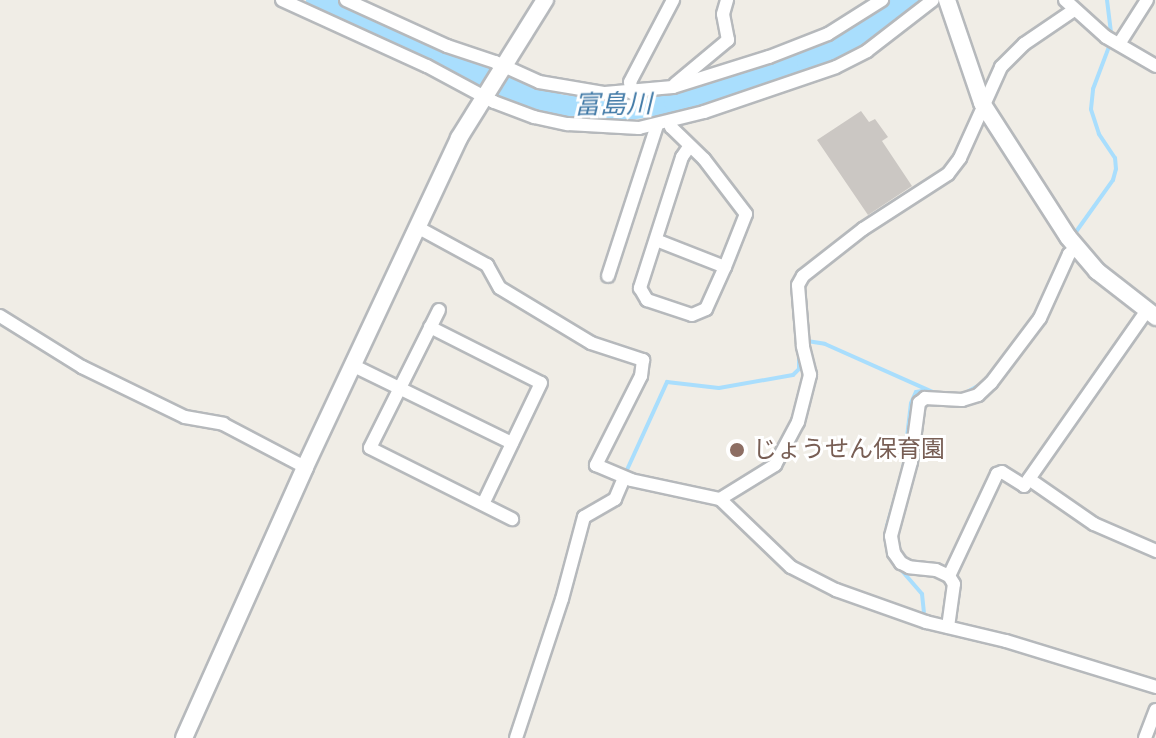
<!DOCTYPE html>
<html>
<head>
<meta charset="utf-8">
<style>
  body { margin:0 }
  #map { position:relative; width:1156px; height:738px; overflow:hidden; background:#f0ede6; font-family:Roboto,"Noto Sans JP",sans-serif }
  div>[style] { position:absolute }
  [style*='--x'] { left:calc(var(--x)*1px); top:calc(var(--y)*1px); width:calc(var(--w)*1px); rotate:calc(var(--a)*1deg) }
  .stream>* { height:4px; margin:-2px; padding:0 2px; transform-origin:2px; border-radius:2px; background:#a9defd }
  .river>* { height:22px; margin:-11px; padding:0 11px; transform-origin:11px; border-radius:11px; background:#a9defd }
  .building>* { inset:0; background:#cbc7c3 }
  .roads { filter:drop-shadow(2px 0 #b6b9bc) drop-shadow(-2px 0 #b6b9bc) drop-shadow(0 2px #b6b9bc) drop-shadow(0 -2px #b6b9bc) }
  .minor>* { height:12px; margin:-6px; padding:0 6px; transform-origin:6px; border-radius:6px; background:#fff }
  .tertiary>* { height:16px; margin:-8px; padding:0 8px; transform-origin:8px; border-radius:8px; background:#fff }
  .dots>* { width:22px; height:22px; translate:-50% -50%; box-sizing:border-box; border:4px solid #fff; border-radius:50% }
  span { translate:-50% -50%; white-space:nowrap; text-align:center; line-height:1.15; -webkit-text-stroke:6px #fff; paint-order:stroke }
  .education-label { font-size:24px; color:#785e54 }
  .left { translate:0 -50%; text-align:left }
  .water-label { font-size:26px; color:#417aa7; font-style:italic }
</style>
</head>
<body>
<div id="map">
  <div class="stream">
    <div style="--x:1107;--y:0;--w:35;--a:83"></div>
    <div style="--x:1073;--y:236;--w:69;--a:-54.5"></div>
    <div style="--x:1113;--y:180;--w:11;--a:-75"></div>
    <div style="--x:1116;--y:169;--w:11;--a:-95"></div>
    <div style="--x:1115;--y:158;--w:29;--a:-124"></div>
    <div style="--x:1099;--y:134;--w:26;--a:-108"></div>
    <div style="--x:1091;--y:109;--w:20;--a:-84"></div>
    <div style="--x:1093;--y:89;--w:48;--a:-69.3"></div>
    <div style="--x:807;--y:341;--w:18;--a:9"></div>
    <div style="--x:825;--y:344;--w:120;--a:24"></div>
    <div style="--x:967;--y:392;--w:18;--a:-29"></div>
    <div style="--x:983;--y:383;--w:21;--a:-51"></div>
    <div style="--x:903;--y:471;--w:68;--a:-83.3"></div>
    <div style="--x:911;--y:403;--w:12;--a:-66"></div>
    <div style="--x:916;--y:392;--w:6;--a:-9"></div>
    <div style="--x:626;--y:472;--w:99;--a:-65.5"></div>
    <div style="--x:667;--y:382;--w:52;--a:6.6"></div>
    <div style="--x:719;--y:388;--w:75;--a:-10"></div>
    <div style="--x:793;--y:375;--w:8;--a:-45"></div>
    <div style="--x:799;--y:369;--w:26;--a:-90"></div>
    <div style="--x:888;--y:548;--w:22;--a:-93"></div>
    <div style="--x:887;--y:526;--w:36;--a:-74"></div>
    <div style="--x:890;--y:557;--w:49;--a:49.1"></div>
    <div style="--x:922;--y:594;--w:18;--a:84"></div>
  </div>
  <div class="river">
    <div style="--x:317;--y:0;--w:213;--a:24.8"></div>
    <div style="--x:510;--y:89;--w:55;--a:18.1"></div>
    <div style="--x:562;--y:106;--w:68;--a:2.5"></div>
    <div style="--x:630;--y:109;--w:46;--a:-8.8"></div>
    <div style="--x:675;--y:102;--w:139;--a:-16.7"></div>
    <div style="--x:808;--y:62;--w:46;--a:-27.1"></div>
    <div style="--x:849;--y:41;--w:72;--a:-34.8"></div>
  </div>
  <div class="building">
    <div style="clip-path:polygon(861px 111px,869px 122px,875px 119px,888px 137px,882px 141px,912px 186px,868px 215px,817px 140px)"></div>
  </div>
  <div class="roads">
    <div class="minor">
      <div style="--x:282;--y:0;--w:159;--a:24.5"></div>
      <div style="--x:427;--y:66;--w:76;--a:28.2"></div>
      <div style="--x:494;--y:102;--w:43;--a:20.6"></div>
      <div style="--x:534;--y:117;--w:35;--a:12"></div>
      <div style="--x:568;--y:124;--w:71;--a:3.2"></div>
      <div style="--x:639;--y:128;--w:67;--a:-13.8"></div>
      <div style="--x:704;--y:112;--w:139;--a:-18.8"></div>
      <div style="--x:836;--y:67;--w:35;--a:-27"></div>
      <div style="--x:867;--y:51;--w:83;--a:-37.7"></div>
      <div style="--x:346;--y:0;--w:111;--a:24.5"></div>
      <div style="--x:447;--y:46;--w:51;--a:18.4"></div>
      <div style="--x:495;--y:62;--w:48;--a:24.4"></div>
      <div style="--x:539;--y:82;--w:67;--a:9.5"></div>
      <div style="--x:605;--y:93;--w:68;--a:-5"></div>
      <div style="--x:673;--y:87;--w:101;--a:-17.4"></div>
      <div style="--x:769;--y:57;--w:63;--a:-21.3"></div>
      <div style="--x:828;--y:34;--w:64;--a:-32.2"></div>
      <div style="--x:1065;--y:0;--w:55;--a:42.1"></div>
      <div style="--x:1106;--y:37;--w:58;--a:30.1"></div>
      <div style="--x:1119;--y:44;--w:52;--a:-57.5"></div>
      <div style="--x:675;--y:84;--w:69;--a:-39.7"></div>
      <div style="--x:728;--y:40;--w:26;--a:-101"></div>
      <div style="--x:723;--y:14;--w:15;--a:-74"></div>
      <div style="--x:632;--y:93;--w:11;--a:-100"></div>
      <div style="--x:630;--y:82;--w:93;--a:-62.3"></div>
      <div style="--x:689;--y:147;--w:12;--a:125"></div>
      <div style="--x:682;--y:157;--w:138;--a:107.8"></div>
      <div style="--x:640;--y:288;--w:14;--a:60"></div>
      <div style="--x:647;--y:300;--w:47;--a:18.4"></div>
      <div style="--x:692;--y:315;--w:15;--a:-23"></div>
      <div style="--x:706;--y:309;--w:46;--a:-65.7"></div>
      <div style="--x:417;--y:227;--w:80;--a:28.5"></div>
      <div style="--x:487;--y:265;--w:26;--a:61"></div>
      <div style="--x:500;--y:288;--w:106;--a:31.1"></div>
      <div style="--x:591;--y:343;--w:55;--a:18.1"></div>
      <div style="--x:643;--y:360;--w:16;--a:97"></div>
      <div style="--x:641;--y:376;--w:100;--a:116.8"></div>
      <div style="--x:596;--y:465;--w:38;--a:23"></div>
      <div style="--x:631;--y:480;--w:91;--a:12.1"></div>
      <div style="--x:720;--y:499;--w:65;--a:-31.7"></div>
      <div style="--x:775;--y:465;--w:49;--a:-61.9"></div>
      <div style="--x:798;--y:422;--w:49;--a:-75.7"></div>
      <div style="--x:810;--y:375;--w:30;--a:-104"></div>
      <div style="--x:803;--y:346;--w:61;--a:-94.7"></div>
      <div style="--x:798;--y:285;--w:10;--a:-61"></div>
      <div style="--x:803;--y:276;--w:76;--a:-38.1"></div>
      <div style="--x:863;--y:229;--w:101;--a:-32.9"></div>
      <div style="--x:948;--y:174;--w:20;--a:-53"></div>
      <div style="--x:960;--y:158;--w:100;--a:-65.7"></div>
      <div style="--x:1001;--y:67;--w:33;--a:-45"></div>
      <div style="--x:1024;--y:44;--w:60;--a:-34.2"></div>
      <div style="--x:656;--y:240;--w:74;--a:21.4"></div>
      <div style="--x:725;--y:267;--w:57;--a:-68.4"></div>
      <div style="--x:746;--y:214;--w:69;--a:-127.4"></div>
      <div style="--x:704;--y:159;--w:46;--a:-135.9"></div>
      <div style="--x:671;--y:127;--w:5;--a:-90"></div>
      <div style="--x:608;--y:276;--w:159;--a:-72"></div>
      <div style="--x:439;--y:310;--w:154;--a:116.6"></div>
      <div style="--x:370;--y:448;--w:159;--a:26.6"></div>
      <div style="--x:0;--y:316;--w:97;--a:31.9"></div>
      <div style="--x:82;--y:367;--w:114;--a:25.9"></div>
      <div style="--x:185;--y:417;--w:39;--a:10"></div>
      <div style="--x:223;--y:424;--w:93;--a:27.7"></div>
      <div style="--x:430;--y:327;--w:124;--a:26.8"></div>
      <div style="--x:541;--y:383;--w:134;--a:115.6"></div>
      <div style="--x:352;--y:365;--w:178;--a:26"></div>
      <div style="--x:1029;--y:479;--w:79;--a:34.7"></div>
      <div style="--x:1094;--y:524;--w:68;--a:23.5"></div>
      <div style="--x:720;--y:499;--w:98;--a:43.8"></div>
      <div style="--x:791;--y:567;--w:51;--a:27.1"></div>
      <div style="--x:836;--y:590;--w:96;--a:19.6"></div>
      <div style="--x:926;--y:622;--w:82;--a:13.4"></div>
      <div style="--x:1006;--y:641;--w:157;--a:17"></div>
      <div style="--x:949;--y:576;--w:113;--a:-64.8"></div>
      <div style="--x:997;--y:474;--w:5;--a:-22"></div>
      <div style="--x:1002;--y:472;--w:26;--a:32"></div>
      <div style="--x:1024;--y:486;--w:213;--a:-55"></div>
      <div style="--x:948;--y:627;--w:43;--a:-82.1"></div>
      <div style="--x:954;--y:584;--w:9;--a:-122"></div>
      <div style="--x:949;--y:576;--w:14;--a:-155"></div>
      <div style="--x:936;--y:570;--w:27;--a:-174"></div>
      <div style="--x:909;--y:567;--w:9;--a:-153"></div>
      <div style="--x:901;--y:563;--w:12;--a:-125"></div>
      <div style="--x:894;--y:553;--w:17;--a:-100"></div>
      <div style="--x:891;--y:536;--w:77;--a:-74.9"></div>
      <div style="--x:911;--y:462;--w:60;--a:-82.3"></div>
      <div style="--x:919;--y:403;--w:8;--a:-40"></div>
      <div style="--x:925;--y:398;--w:37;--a:3"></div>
      <div style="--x:962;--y:400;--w:17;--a:-17"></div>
      <div style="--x:978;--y:395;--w:18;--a:-43"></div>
      <div style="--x:991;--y:383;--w:81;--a:-53"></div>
      <div style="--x:1040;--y:318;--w:70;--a:-65.6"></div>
      <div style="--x:1069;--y:254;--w:9;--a:-41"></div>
      <div style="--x:516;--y:738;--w:146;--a:-71.7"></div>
      <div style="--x:562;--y:599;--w:85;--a:-75"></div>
      <div style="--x:584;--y:517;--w:36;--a:-30"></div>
      <div style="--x:615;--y:499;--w:23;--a:-67"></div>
      <div style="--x:1145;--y:738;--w:30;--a:-69"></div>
    </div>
    <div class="tertiary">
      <div style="--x:947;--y:0;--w:109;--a:71.2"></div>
      <div style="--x:982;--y:103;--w:159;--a:57.3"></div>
      <div style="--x:1068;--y:237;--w:45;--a:49.5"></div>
      <div style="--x:1097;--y:271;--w:75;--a:37.9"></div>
      <div style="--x:184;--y:738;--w:297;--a:-65.9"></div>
      <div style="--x:305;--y:467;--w:363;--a:-64.9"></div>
      <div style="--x:459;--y:138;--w:163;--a:-58.1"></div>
    </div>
  </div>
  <div class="dots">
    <div style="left:737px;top:450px;background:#8d6e63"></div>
  </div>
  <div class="education-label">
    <span class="left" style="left:753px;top:450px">じょうせん保育園</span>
  </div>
  <div class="water-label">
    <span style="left:613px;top:105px;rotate:-1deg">富島川</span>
  </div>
</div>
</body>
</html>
